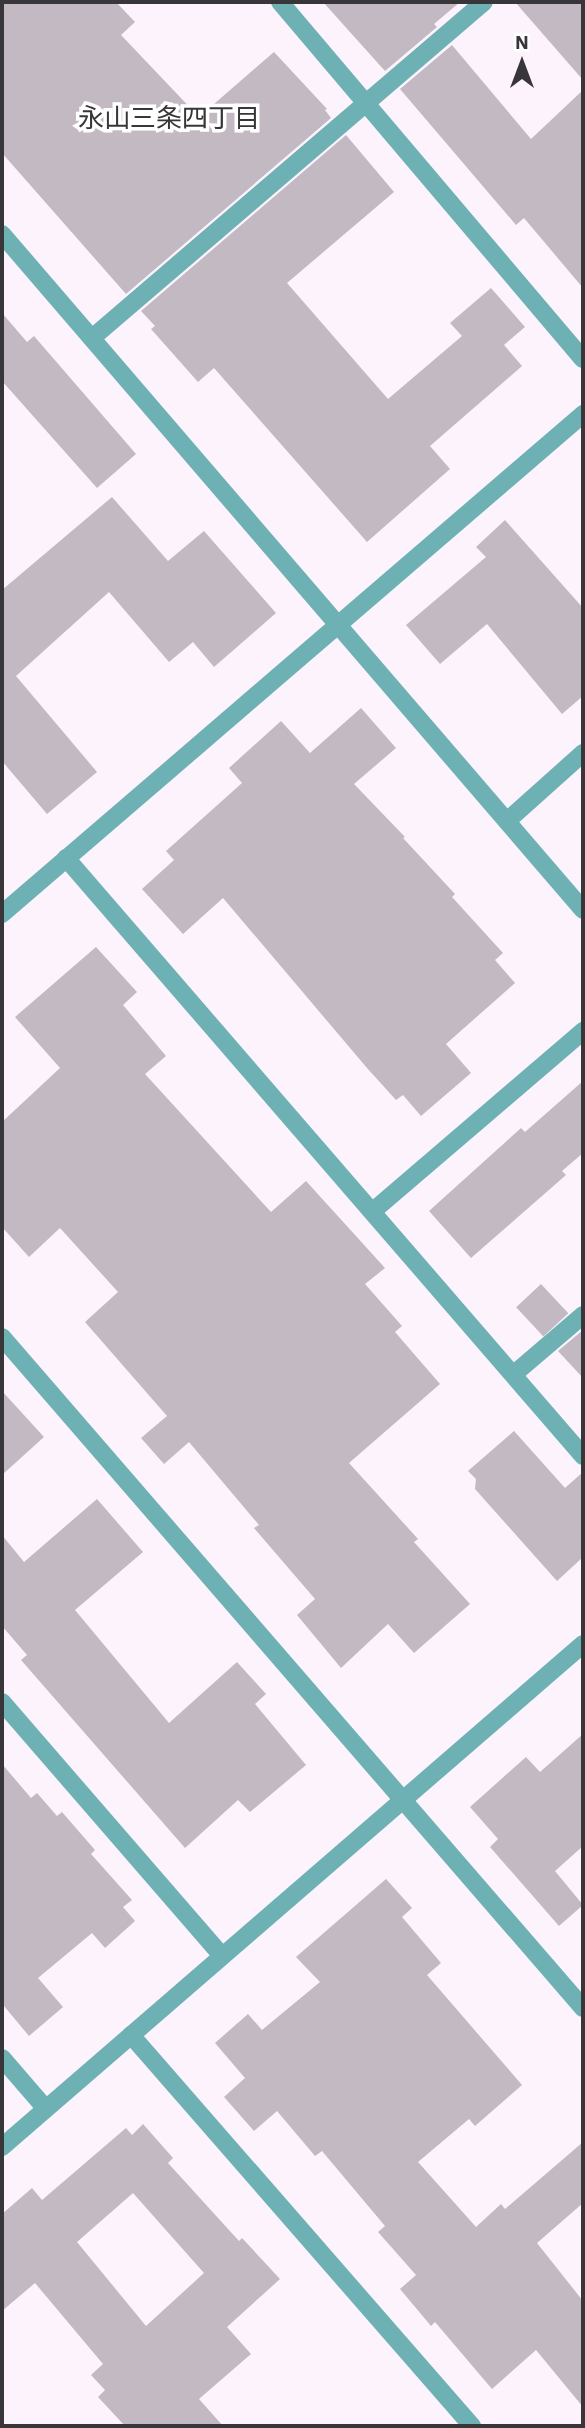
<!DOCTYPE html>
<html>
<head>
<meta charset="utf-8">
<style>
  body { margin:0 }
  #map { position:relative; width:585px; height:2428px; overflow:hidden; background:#fcf3fc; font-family:"IBM Plex Sans","Noto Sans JP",sans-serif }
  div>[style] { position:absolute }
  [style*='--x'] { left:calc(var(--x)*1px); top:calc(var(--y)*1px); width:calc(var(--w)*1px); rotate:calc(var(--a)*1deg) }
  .building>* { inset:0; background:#c2b9c2; transform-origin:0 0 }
  .minor>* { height:18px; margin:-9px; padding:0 9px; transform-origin:9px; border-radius:9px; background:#6eb1b4 }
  span { translate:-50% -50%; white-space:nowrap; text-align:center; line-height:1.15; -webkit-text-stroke:7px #fff; paint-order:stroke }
  .neighbourhood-label { font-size:26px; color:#393639 }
  .frame { position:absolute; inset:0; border:4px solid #393639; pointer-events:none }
  .north { position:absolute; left:487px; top:28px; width:70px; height:70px; -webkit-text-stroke:5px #fff; paint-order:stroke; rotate:0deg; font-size:19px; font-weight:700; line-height:28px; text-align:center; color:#393639 }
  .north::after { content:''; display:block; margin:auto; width:24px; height:32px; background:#393639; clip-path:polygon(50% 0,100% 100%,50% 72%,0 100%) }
</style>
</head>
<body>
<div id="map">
  <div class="building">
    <div style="clip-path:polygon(2px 2px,116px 2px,135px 22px,121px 35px,199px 117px,274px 52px,327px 109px,325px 110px,331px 118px,126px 294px,2px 153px)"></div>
    <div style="clip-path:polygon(323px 2px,460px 2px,434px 24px,437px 27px,385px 71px)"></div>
    <div style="clip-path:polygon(515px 2px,583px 2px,583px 80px)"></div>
    <div style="clip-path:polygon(452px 45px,531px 139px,583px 90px,583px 288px,524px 218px,516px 225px,400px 89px)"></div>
    <div style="clip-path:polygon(346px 135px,394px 192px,287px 283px,388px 399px,462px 336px,450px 323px,491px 288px,525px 327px,504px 345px,522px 366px,430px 446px,450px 469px,367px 542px,214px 368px,198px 382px,151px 329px,155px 326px,141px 311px)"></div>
    <div style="clip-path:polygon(2px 313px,27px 342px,34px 336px,136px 454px,97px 488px,2px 381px)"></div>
    <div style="clip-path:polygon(112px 497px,168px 561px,204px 531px,276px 613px,214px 667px,193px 642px,169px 662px,109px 592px,16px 676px,97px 772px,47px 814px,2px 761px,2px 590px)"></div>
    <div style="clip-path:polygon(505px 520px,583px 608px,583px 696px,562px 714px,487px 624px,440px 664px,406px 625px,486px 557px,476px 547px)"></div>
    <div style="clip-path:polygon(361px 708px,396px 748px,354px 784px,405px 837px,403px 838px,455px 894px,452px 897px,503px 953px,495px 960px,515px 983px,446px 1044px,471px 1073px,421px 1116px,403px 1095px,396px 1100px,367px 1068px,223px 898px,183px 934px,142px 889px,174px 860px,166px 851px,242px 783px,229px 768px,281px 721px,310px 753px)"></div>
    <div style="clip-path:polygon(96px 947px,137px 992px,123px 1005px,166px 1056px,145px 1074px,271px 1212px,306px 1181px,385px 1268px,365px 1284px,402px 1326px,395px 1332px,440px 1384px,349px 1463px,418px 1539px,414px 1542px,470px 1604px,414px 1653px,388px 1624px,341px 1668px,297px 1615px,315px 1599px,254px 1528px,259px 1525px,189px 1442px,164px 1464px,141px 1438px,167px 1416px,85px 1322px,118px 1292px,60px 1228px,29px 1257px,2px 1227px,2px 1122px,60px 1068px,15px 1017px)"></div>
    <div style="clip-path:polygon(583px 1081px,583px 1153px,562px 1171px,566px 1175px,471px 1258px,429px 1211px,521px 1128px,525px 1132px)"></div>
    <div style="left:541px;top:1284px;width:40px;height:34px;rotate:47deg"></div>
    <div style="clip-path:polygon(583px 1330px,583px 1378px,558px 1351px)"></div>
    <div style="clip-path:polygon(2px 1391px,44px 1437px,2px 1475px)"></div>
    <div style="clip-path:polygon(514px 1431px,565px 1488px,583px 1472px,583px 1557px,557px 1581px,475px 1489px,476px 1479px,468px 1471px)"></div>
    <div style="clip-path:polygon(97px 1499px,143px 1552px,75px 1610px,169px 1723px,237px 1662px,266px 1694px,255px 1704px,306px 1765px,250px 1812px,238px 1800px,185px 1848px,21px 1660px,27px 1655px,2px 1626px,2px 1535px,24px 1562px)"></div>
    <div style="clip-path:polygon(583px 1734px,583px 1846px,555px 1871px,583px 1905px,559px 1926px,490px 1847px,498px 1839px,470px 1807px,526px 1757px,540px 1772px)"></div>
    <div style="clip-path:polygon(2px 1764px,31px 1798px,37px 1793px,57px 1816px,62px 1812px,95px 1850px,91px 1854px,132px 1900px,123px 1907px,135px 1921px,105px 1948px,92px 1933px,38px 1978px,63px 2007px,29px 2036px,4px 2006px,2px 2008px)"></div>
    <div style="clip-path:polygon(386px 1879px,412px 1908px,402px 1917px,441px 1963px,427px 1975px,522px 2085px,475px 2126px,469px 2119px,418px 2162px,476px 2227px,501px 2204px,505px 2209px,583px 2142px,583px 2203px,537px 2243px,583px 2301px,583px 2407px,536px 2350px,492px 2389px,435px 2322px,431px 2326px,400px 2289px,416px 2275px,378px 2232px,385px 2226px,322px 2151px,315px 2156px,277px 2111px,254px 2131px,224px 2097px,245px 2078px,215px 2043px,248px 2014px,262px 2030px,320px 1982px,296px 1957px)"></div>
    <div style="clip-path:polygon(evenodd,143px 2124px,173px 2158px,168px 2163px,239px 2241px,242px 2238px,280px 2279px,227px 2327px,251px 2354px,199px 2399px,223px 2426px,125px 2426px,98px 2397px,105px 2390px,91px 2375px,103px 2364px,35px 2283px,2px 2311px,2px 2214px,32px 2188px,42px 2200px,126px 2128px,132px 2135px,143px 2124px,133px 2193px,204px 2273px,146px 2326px,77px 2242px,133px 2193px)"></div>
  </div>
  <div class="minor">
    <div style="--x:280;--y:2;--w:468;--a:49.7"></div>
    <div style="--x:2;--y:234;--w:891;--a:49.32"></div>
    <div style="--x:92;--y:338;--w:516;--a:-40.6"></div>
    <div style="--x:507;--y:821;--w:102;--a:-41.8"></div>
    <div style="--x:66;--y:858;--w:791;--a:49.15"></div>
    <div style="--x:2;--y:914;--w:767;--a:-40.71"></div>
    <div style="--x:373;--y:1211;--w:277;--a:-40.6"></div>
    <div style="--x:2;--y:1337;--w:888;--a:49.11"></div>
    <div style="--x:514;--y:1374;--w:91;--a:-40.5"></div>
    <div style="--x:2;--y:1702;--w:336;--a:49.1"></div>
    <div style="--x:131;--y:2035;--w:519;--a:48.91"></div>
    <div style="--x:2;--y:2058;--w:67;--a:49.2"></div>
    <div style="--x:2;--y:2147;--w:768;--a:-40.88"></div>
  </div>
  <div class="neighbourhood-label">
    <span style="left:169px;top:118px">永山三条四丁目</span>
  </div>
  <div class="frame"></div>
  <div class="north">N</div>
</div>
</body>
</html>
